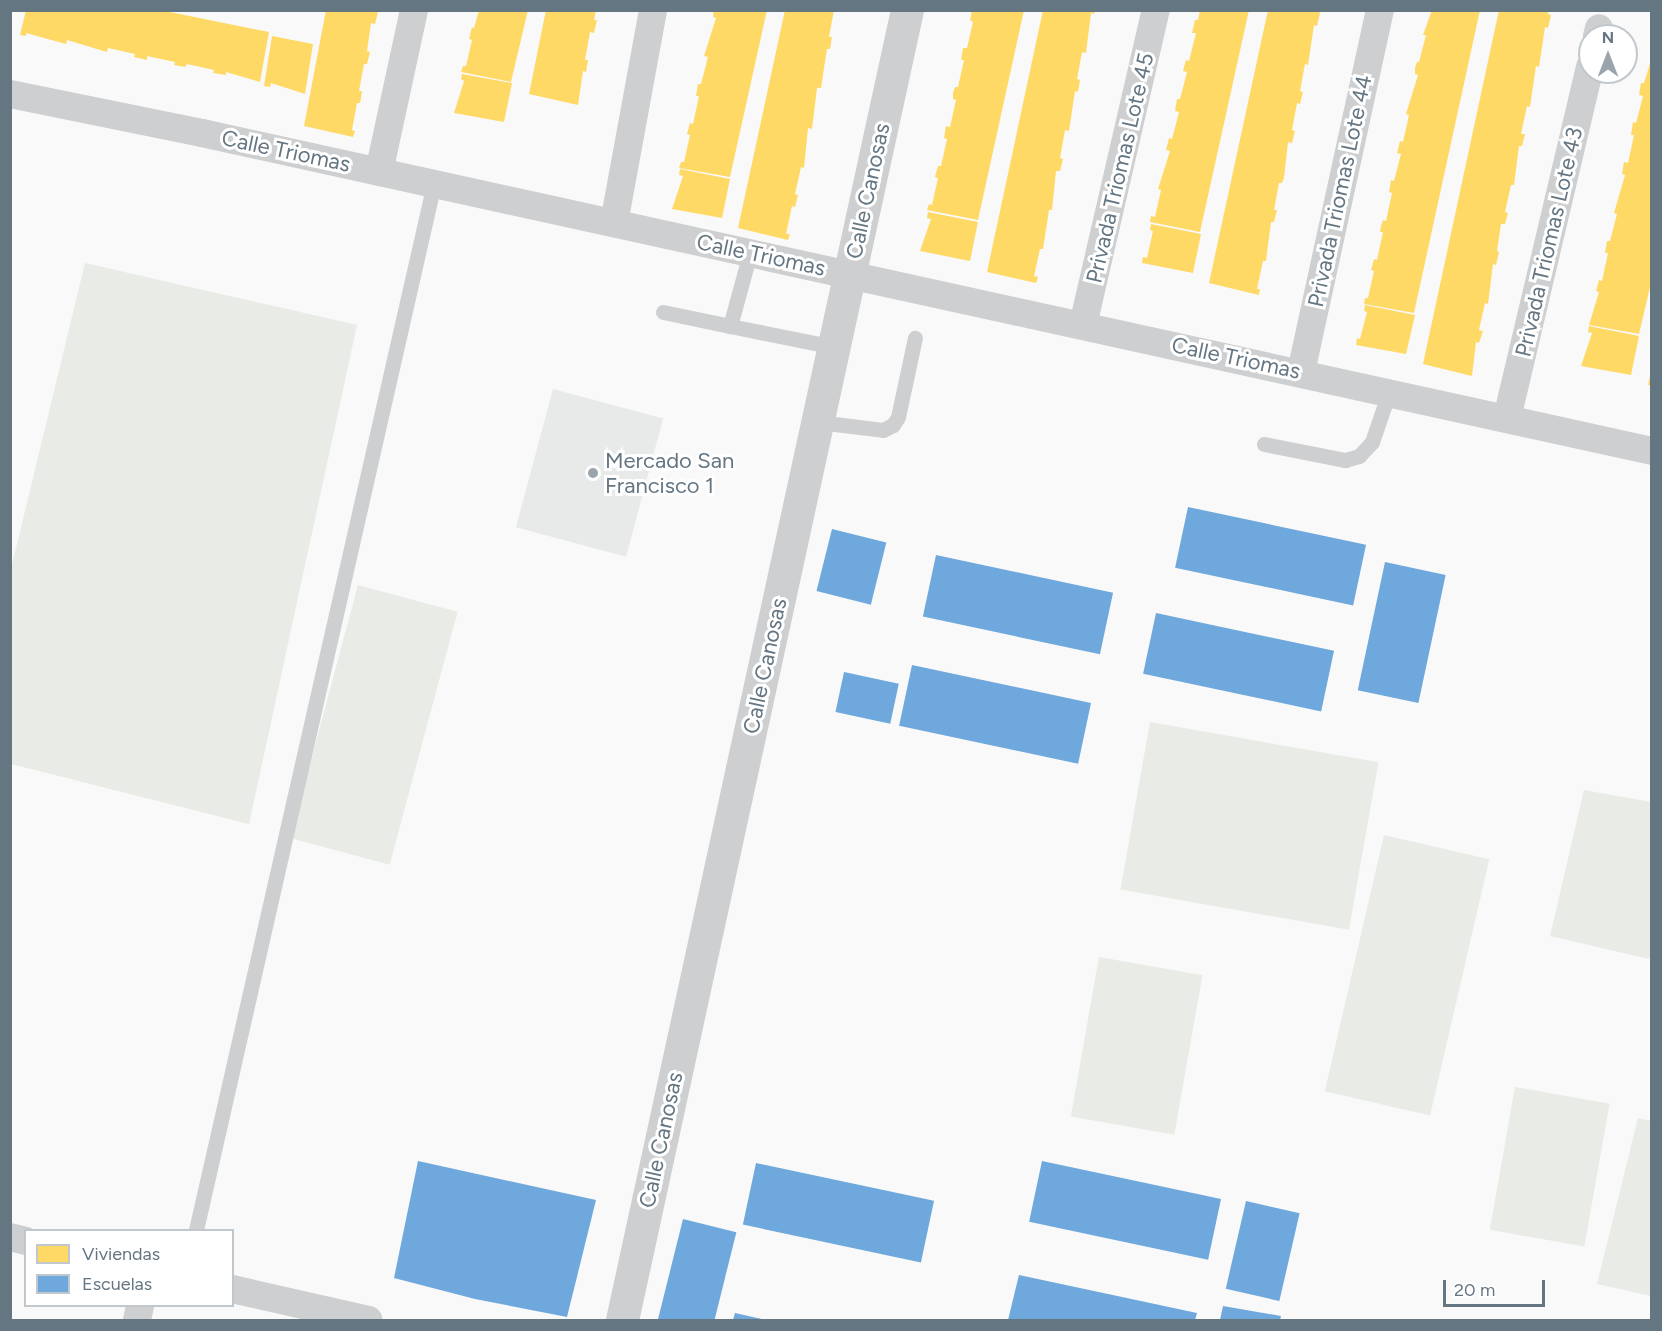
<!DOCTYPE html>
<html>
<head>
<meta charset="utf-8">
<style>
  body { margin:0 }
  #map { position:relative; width:1662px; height:1331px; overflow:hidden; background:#f9f9f9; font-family:Figtree,sans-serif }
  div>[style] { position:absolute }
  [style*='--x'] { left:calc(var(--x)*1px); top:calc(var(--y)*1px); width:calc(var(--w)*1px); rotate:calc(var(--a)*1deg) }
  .built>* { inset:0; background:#e8e9e9; transform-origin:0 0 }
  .green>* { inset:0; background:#e8ebe6; transform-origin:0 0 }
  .homes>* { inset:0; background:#ffd966 }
  .schools>* { inset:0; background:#6fa8dc; transform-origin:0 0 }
  .service>* { height:15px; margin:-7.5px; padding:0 7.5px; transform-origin:7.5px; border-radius:7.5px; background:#cecfd0 }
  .minor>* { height:28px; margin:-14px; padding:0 14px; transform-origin:14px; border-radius:14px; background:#cecfd0 }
  .tertiary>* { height:33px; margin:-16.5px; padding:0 16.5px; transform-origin:16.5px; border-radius:16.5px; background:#cecfd0 }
  .dots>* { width:16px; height:16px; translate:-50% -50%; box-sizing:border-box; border:3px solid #fff; border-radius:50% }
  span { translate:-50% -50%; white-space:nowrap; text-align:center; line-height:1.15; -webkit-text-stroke:6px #fff; paint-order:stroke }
  .street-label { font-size:22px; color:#657683 }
  .poi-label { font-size:22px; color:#657683 }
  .left { translate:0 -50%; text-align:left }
  .frame { position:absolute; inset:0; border:12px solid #657683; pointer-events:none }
  .legend { position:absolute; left:24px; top:1229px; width:210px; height:78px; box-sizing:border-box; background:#fff; border:2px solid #c1c8cd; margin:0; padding:8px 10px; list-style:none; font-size:18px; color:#657683 }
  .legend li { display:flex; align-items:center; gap:12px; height:30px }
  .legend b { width:30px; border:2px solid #c1c8cd }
  .north { position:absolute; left:1578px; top:24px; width:60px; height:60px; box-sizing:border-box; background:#fff; border:2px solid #c1c8cd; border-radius:50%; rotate:0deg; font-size:16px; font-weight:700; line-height:24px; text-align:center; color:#657683 }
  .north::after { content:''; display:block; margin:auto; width:21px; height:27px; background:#99a4ac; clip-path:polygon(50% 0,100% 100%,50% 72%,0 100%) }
  .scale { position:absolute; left:1443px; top:1280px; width:102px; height:27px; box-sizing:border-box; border:3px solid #657683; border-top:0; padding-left:8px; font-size:18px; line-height:21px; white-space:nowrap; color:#657683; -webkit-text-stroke:4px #fff; paint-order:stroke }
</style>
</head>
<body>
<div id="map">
  <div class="built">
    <div style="left:553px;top:389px;width:114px;height:143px;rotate:15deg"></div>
  </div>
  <div class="green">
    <div style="clip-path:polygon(85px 263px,357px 325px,249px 824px,11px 764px,11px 569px)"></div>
    <div style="left:358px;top:585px;width:103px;height:262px;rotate:15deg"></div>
    <div style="left:1150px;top:722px;width:232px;height:170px;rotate:10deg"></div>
    <div style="clip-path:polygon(1584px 790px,1651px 802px,1652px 947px,1649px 959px,1550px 936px)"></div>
    <div style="left:1384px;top:835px;width:108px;height:263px;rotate:13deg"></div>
    <div style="left:1099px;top:957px;width:105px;height:162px;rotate:10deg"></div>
    <div style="left:1515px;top:1087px;width:96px;height:145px;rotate:10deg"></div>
    <div style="clip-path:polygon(1638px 1118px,1651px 1121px,1651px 1296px,1597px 1284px)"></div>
  </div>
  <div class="homes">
    <div style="clip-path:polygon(26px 10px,160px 10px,269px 32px,260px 82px,226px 72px,226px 75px,213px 73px,214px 70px,187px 64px,185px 67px,174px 65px,175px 62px,147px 56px,147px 60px,134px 57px,135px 54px,108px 48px,107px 52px,67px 40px,66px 44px,26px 33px,26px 36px,20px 35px)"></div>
    <div style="clip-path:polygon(326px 10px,378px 12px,375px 24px,371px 23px,367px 51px,370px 52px,367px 64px,364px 64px,359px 91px,362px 91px,361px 98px,360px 103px,357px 103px,352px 130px,355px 131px,353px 137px,304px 126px)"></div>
    <div style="clip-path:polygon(479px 10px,528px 10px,511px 82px,461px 72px,463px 66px,466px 66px,472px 40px,469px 39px,472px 27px,474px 28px)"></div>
    <div style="clip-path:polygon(546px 10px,596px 10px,594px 20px,597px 20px,594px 33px,590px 32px,585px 60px,588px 60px,586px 72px,583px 71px,578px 105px,529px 94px)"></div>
    <div style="clip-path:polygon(714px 10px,767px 10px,730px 177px,679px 168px,681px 162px,684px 162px,690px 135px,687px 134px,690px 123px,693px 124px,699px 96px,696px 96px,698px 84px,701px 84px,708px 57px,704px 56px,716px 18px,713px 17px)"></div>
    <div style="clip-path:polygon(785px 10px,834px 10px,829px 37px,832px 37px,830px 49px,827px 49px,821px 88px,817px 88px,812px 129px,808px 128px,804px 168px,801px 167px,795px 194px,798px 195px,795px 207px,792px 206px,786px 234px,790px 234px,788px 240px,738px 228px)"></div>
    <div style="clip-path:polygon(972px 10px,1024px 10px,978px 220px,927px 210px,929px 204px,932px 205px,938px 178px,935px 177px,938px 166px,941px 166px,947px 139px,944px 138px,946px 126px,950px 127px,956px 100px,953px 99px,953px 93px,955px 87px,958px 87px,964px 60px,961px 60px,963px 48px,967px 48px,973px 22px,970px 20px)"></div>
    <div style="clip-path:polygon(1043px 10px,1095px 10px,1094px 14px,1091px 13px,1086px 53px,1082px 52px,1077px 79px,1080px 80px,1078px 92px,1075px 91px,1069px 131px,1065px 130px,1060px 158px,1063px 159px,1060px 171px,1056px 171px,1052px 210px,1049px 210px,1043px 249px,1040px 249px,1034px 276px,1038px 277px,1036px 283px,987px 272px)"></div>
    <div style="clip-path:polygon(1200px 10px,1249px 10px,1200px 232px,1150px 222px,1151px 216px,1155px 217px,1161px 190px,1158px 189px,1170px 151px,1166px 150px,1169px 138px,1172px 139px,1179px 112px,1175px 111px,1177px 99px,1180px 99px,1187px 72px,1183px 71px,1186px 60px,1189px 61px,1196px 33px,1192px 33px,1195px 20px,1198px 20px)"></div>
    <div style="clip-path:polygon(1268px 10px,1318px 10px,1320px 13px,1317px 26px,1314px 25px,1308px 65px,1305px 64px,1300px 91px,1303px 92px,1300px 104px,1297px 103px,1292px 130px,1295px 131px,1292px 143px,1288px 142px,1284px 178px,1282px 183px,1279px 183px,1274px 210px,1277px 210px,1274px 222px,1271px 222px,1266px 261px,1263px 261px,1257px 289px,1260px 289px,1259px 295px,1209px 283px)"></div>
    <div style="clip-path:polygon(1432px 10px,1480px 10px,1414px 313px,1364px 304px,1365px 298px,1368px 298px,1374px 271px,1371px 270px,1374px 259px,1377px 260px,1383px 232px,1380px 232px,1381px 226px,1383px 220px,1386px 221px,1392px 193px,1389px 192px,1391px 180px,1394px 181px,1401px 154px,1397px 153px,1400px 141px,1403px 142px,1409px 115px,1406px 114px,1418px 75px,1415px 74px,1415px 68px,1417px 62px,1419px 62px,1426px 35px,1423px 35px)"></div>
    <div style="clip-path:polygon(1499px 10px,1549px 10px,1548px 14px,1551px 15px,1548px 28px,1545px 27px,1539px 67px,1536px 66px,1530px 107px,1527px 106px,1521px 134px,1525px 134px,1522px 146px,1519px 146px,1514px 185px,1511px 185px,1505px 212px,1508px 213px,1505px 224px,1501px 224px,1497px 251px,1499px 252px,1496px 265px,1493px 264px,1488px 304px,1485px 303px,1479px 330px,1483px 331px,1479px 343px,1476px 342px,1472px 376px,1423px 364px)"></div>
    <div style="clip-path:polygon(272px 36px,313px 44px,305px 94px,271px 83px,270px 87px,264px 86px)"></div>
    <div style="clip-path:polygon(1652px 57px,1652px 279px,1639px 334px,1589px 325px,1599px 292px,1596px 291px,1599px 280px,1602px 281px,1608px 253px,1605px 253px,1607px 241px,1610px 241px,1617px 214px,1614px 213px,1625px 175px,1622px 174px,1624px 162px,1628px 163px,1634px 135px,1631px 135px,1633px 122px,1636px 123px,1643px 96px,1639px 95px,1641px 83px,1644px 83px)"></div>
    <div style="clip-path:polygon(462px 74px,512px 83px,504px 122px,454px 113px,464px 81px,461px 79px)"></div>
    <div style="clip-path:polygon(680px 169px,730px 179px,722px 218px,672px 209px,683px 176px,679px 175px)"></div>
    <div style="clip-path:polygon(928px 212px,978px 222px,970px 261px,920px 251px,931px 219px,927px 218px)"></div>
    <div style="clip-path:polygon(1151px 224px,1201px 234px,1193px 273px,1142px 263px,1143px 257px,1147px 258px,1153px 231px,1150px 230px)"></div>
    <div style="clip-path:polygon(1365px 305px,1415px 315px,1406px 354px,1356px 345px,1357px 338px,1360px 339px,1367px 312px,1364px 311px)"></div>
    <div style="clip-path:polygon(1589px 326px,1639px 336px,1631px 375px,1581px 366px,1592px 333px,1588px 332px)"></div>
    <div style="clip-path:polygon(1651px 372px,1652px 372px,1652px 386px,1648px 385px)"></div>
  </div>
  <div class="schools">
    <div style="left:1188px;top:507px;width:182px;height:62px;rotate:12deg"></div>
    <div style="left:832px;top:529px;width:56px;height:64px;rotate:14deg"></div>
    <div style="left:936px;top:555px;width:181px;height:63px;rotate:12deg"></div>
    <div style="left:1385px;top:562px;width:62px;height:131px;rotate:12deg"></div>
    <div style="left:1156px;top:613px;width:182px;height:62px;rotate:12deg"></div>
    <div style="left:912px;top:665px;width:183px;height:62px;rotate:12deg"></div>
    <div style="left:844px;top:672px;width:56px;height:41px;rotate:12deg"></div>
    <div style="clip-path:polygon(418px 1161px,596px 1200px,567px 1317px,475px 1299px,394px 1278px)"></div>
    <div style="left:1042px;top:1161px;width:183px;height:62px;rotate:12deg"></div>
    <div style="left:756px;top:1163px;width:182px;height:63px;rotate:12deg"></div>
    <div style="left:1246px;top:1201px;width:55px;height:90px;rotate:13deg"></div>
    <div style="left:683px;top:1219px;width:55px;height:103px;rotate:14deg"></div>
    <div style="clip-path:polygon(1019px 1275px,1197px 1313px,1195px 1320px,1008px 1320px)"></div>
    <div style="clip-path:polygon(1223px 1306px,1281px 1316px,1280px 1320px,1220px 1320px)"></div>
    <div style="clip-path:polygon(735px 1313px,766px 1320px,733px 1320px)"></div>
  </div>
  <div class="service">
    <div style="--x:750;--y:253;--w:76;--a:105.3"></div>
    <div style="--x:730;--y:326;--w:106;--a:11.4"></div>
    <div style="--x:663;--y:312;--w:68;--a:11.8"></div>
    <div style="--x:818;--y:422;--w:65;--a:7"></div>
    <div style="--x:883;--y:430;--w:11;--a:-27"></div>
    <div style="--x:893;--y:425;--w:9;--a:-58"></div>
    <div style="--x:898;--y:417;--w:81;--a:-77.9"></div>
    <div style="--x:1264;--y:444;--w:83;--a:11.2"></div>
    <div style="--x:1345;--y:460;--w:15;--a:-16"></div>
    <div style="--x:1359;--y:456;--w:19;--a:-47"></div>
    <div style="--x:1372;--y:442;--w:53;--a:-71.2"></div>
    <div style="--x:196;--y:1230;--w:1074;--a:-77.19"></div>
  </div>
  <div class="minor">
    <div style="--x:1597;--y:36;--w:8;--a:-76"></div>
    <div style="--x:10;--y:94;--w:196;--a:11.5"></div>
    <div style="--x:202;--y:133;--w:1484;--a:12.37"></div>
    <div style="--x:379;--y:172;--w:166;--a:-77.8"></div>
    <div style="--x:614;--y:223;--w:217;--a:-79.6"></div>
    <div style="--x:1083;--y:325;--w:323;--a:-77"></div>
    <div style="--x:1301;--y:372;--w:371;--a:-77.7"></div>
    <div style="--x:1507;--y:418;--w:361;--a:-76.7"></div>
    <div style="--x:10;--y:1237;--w:16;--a:14"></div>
    <div style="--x:232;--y:1289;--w:140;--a:12.8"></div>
    <div style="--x:137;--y:1320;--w:14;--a:-78"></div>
  </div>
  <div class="tertiary">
    <div style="--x:622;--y:1320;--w:1341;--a:-77.73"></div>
  </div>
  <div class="dots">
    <div style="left:593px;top:473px;background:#99a4ac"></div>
  </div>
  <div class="street-label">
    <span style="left:286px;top:151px;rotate:12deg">Calle Triomas</span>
    <span style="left:1120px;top:168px;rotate:-77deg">Privada Triomas Lote 45</span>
    <span style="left:868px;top:191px;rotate:-78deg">Calle Canosas</span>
    <span style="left:1340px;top:191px;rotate:-78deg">Privada Triomas Lote 44</span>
    <span style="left:1549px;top:242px;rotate:-77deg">Privada Triomas Lote 43</span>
    <span style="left:761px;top:255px;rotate:12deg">Calle Triomas</span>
    <span style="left:1236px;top:358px;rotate:12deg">Calle Triomas</span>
    <span style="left:765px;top:666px;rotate:-78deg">Calle Canosas</span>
    <span style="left:661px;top:1140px;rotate:-78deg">Calle Canosas</span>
  </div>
  <div class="poi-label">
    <span class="left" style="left:605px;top:473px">Mercado San<br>Francisco 1</span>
  </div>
  <div class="frame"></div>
  <ul class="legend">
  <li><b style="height:16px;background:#ffd966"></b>Viviendas</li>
  <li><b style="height:16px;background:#6fa8dc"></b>Escuelas</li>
  </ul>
  <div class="north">N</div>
  <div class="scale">20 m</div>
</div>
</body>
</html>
